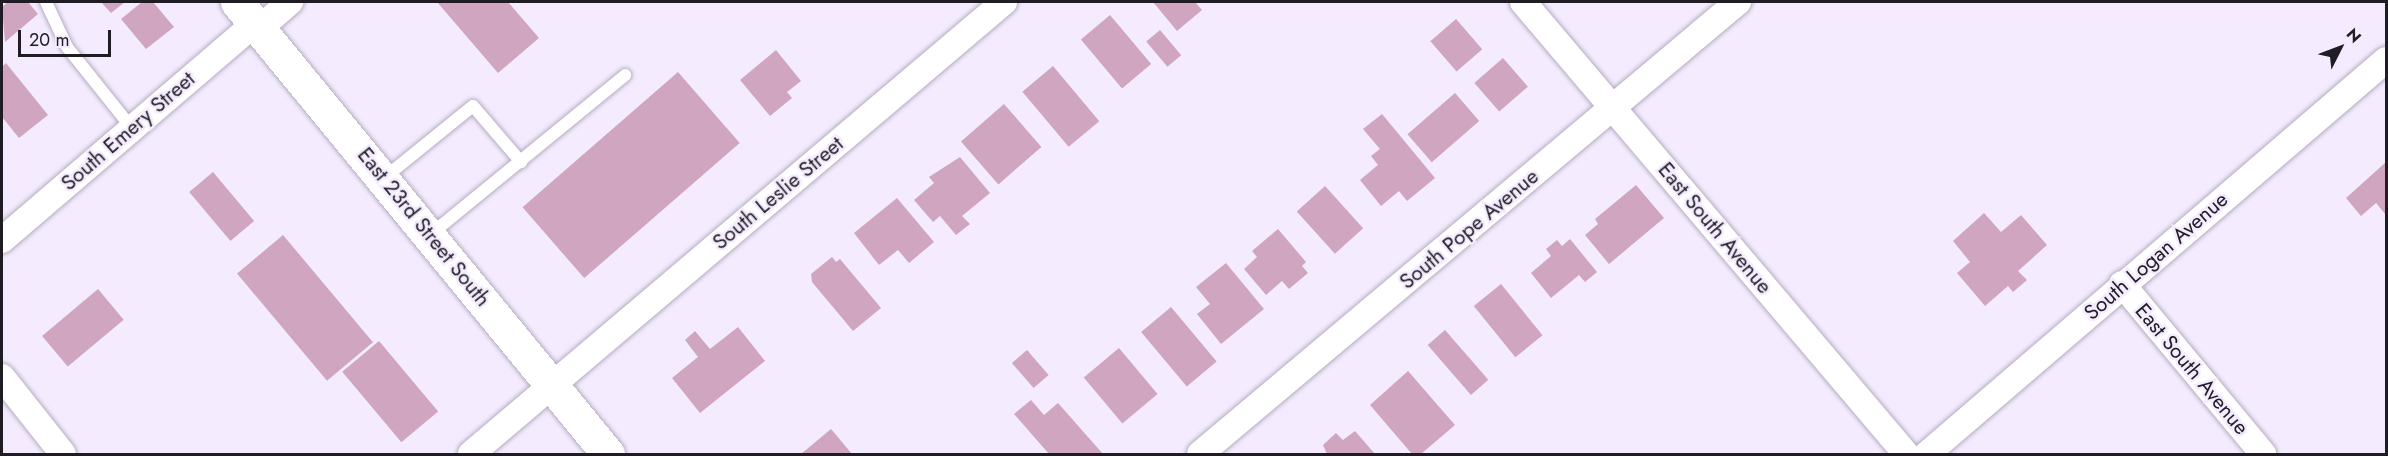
<!DOCTYPE html>
<style>
body{margin:0}
#map{position:relative;width:2388px;height:456px;overflow:hidden;background:#f4ecfe;font-family:Jost,sans-serif}
div>[style]{position:absolute}
.building>*{inset:0;background:#cfa5bf;transform-origin:0 0}
.roads{filter:drop-shadow(0 0 2px #b6acc1) drop-shadow(0 0 2px #b6acc1)}
.service>*{height:12px;margin:-6px;padding:0 6px;transform-origin:6px;border-radius:6px;background:#fff}
.minor>*{height:26px;margin:-13px;padding:0 13px;transform-origin:13px;border-radius:13px;background:#fff}
.primary>*{height:33px;margin:-16.5px;padding:0 16.5px;transform-origin:16.5px;border-radius:16.5px;background:#fff}
span{translate:-50% -50%;white-space:nowrap;text-align:center;line-height:1.15;-webkit-text-stroke:5px #f4ecfe;paint-order:stroke}
.street-label{font-size:21px;color:#1f1c23}
.frame{position:absolute;inset:0;border:3px solid #1f1c23;pointer-events:none}
.north{position:absolute;left:2310px;top:18px;width:60px;height:60px;-webkit-text-stroke:4px #f4ecfe;paint-order:stroke;rotate:48deg;font-size:16px;font-weight:700;line-height:24px;text-align:center;color:#1f1c23}
.north::after{content:'';display:block;margin:auto;width:21px;height:27px;background:#1f1c23;clip-path:polygon(50% 0,100% 100%,50% 72%,0 100%)}
.scale{position:absolute;left:18px;top:30px;width:93px;height:27px;box-sizing:border-box;border:3px solid #1f1c23;border-top:0;padding-left:8px;font-size:18px;line-height:21px;white-space:nowrap;color:#1f1c23;-webkit-text-stroke:4px #f4ecfe;paint-order:stroke}
</style>
<div id="map">
<div class="building">
<div style="clip-path:polygon(8px 2px,28px 2px,38px 14px,5px 42px,2px 7px)"></div>
<div style="clip-path:polygon(101px 2px,125px 2px,111px 13px)"></div>
<div style="clip-path:polygon(142px 2px,153px 2px,174px 27px,146px 49px,121px 19px)"></div>
<div style="clip-path:polygon(437px 2px,508px 2px,539px 38px,498px 73px)"></div>
<div style="clip-path:polygon(1153px 2px,1195px 2px,1202px 10px,1177px 31px)"></div>
<div style="left:1110px;top:15px;width:64px;height:38px;rotate:50deg"></div>
<div style="left:1456px;top:19px;width:40px;height:34px;rotate:49deg"></div>
<div style="left:1160px;top:30px;width:33px;height:18px;rotate:50deg"></div>
<div style="clip-path:polygon(776px 50px,801px 81px,787px 92px,792px 98px,770px 116px,740px 80px)"></div>
<div style="left:1503px;top:58px;width:38px;height:38px;rotate:49deg"></div>
<div style="clip-path:polygon(6px 63px,48px 115px,19px 138px,2px 117px,2px 67px)"></div>
<div style="left:1053px;top:66px;width:72px;height:40px;rotate:50deg"></div>
<div style="left:678px;top:72px;width:94px;height:206px;rotate:49deg"></div>
<div style="left:1455px;top:93px;width:37px;height:63px;rotate:49deg"></div>
<div style="left:1004px;top:104px;width:57px;height:57px;rotate:49deg"></div>
<div style="clip-path:polygon(1382px 114px,1435px 178px,1407px 201px,1399px 191px,1381px 206px,1360px 180px,1378px 165px,1371px 156px,1380px 149px,1363px 129px)"></div>
<div style="clip-path:polygon(960px 157px,990px 193px,962px 216px,970px 224px,956px 235px,940px 216px,933px 222px,914px 200px,934px 183px,929px 177px)"></div>
<div style="clip-path:polygon(2386px 162px,2386px 215px,2376px 203px,2361px 216px,2346px 198px)"></div>
<div style="left:213px;top:172px;width:64px;height:31px;rotate:50deg"></div>
<div style="clip-path:polygon(1636px 185px,1664px 218px,1609px 264px,1585px 235px,1598px 224px,1595px 219px)"></div>
<div style="left:1325px;top:186px;width:57px;height:38px;rotate:48deg"></div>
<div style="clip-path:polygon(897px 198px,934px 242px,909px 263px,898px 250px,879px 265px,854px 233px)"></div>
<div style="clip-path:polygon(1984px 213px,2001px 232px,2021px 215px,2047px 245px,2018px 271px,2027px 280px,2013px 292px,2008px 286px,1985px 306px,1957px 273px,1970px 262px,1953px 241px)"></div>
<div style="clip-path:polygon(1278px 229px,1306px 262px,1302px 266px,1308px 273px,1289px 289px,1282px 281px,1266px 295px,1244px 269px,1257px 257px,1252px 251px)"></div>
<div style="left:283px;top:235px;width:140px;height:60px;rotate:50deg"></div>
<div style="clip-path:polygon(1570px 239px,1597px 272px,1585px 282px,1579px 275px,1551px 298px,1531px 273px,1551px 256px,1546px 249px,1557px 240px,1562px 246px)"></div>
<div style="clip-path:polygon(832px 257px,836px 262px,840px 259px,881px 308px,853px 331px,812px 282px,811px 274px)"></div>
<div style="clip-path:polygon(1226px 263px,1264px 309px,1221px 344px,1197px 314px,1210px 304px,1196px 287px)"></div>
<div style="left:1501px;top:284px;width:66px;height:35px;rotate:51deg"></div>
<div style="left:98px;top:289px;width:40px;height:73px;rotate:50deg"></div>
<div style="left:1171px;top:307px;width:71px;height:39px;rotate:50deg"></div>
<div style="clip-path:polygon(738px 327px,765px 361px,700px 413px,672px 378px,698px 357px,685px 340px,695px 331px,710px 349px)"></div>
<div style="left:1445px;top:330px;width:66px;height:23px;rotate:49deg"></div>
<div style="left:379px;top:341px;width:92px;height:48px;rotate:50deg"></div>
<div style="left:1119px;top:348px;width:60px;height:46px;rotate:50deg"></div>
<div style="left:1027px;top:350px;width:33px;height:20px;rotate:49deg"></div>
<div style="clip-path:polygon(1408px 371px,1455px 425px,1421px 454px,1412px 454px,1370px 405px)"></div>
<div style="clip-path:polygon(1031px 400px,1044px 415px,1058px 403px,1103px 454px,1049px 454px,1014px 414px)"></div>
<div style="clip-path:polygon(831px 429px,852px 454px,801px 454px)"></div>
<div style="clip-path:polygon(1355px 431px,1375px 454px,1327px 454px,1323px 445px,1336px 433px,1343px 440px)"></div>
</div>
<div class="roads">
<div class="service">
<div style="left:46px;top:2px;width:50px;rotate:65deg"></div>
<div style="left:67px;top:47px;width:104px;rotate:51.3deg"></div>
<div style="left:384px;top:178px;width:114px;rotate:-39deg"></div>
<div style="left:473px;top:106px;width:74px;rotate:49.4deg"></div>
<div style="left:431px;top:234px;width:251px;rotate:-39.3deg"></div>
</div>
<div class="minor">
<div style="left:1523px;top:2px;width:592px;rotate:49.72deg"></div>
<div style="left:260px;top:28px;width:40px;rotate:-41deg"></div>
<div style="left:2px;top:240px;width:333px;rotate:-40.6deg"></div>
<div style="left:2122px;top:284px;width:221px;rotate:50.3deg"></div>
<div style="left:2px;top:377px;width:98px;rotate:51.6deg"></div>
<div style="left:471px;top:454px;width:699px;rotate:-40.3deg"></div>
<div style="left:1200px;top:454px;width:703px;rotate:-40.04deg"></div>
<div style="left:1927px;top:454px;width:605px;rotate:-40.64deg"></div>
</div>
<div class="primary">
<div style="left:237px;top:2px;width:585px;rotate:50.62deg"></div>
</div>
</div>
<div class="street-label">
<span style="left:128px;top:131px;rotate:-41deg">South Emery Street</span>
<span style="left:778px;top:193px;rotate:-40deg">South Leslie Street</span>
<span style="left:424px;top:227px;rotate:51deg">East 23rd Street South</span>
<span style="left:1715px;top:228px;rotate:50deg">East South Avenue</span>
<span style="left:1469px;top:229px;rotate:-40deg">South Pope Avenue</span>
<span style="left:2156px;top:256px;rotate:-41deg">South Logan Avenue</span>
<span style="left:2192px;top:369px;rotate:50deg">East South Avenue</span>
</div>
<div class="frame"></div>
<div class="north">N</div>
<div class="scale">20 m</div>
</div>
